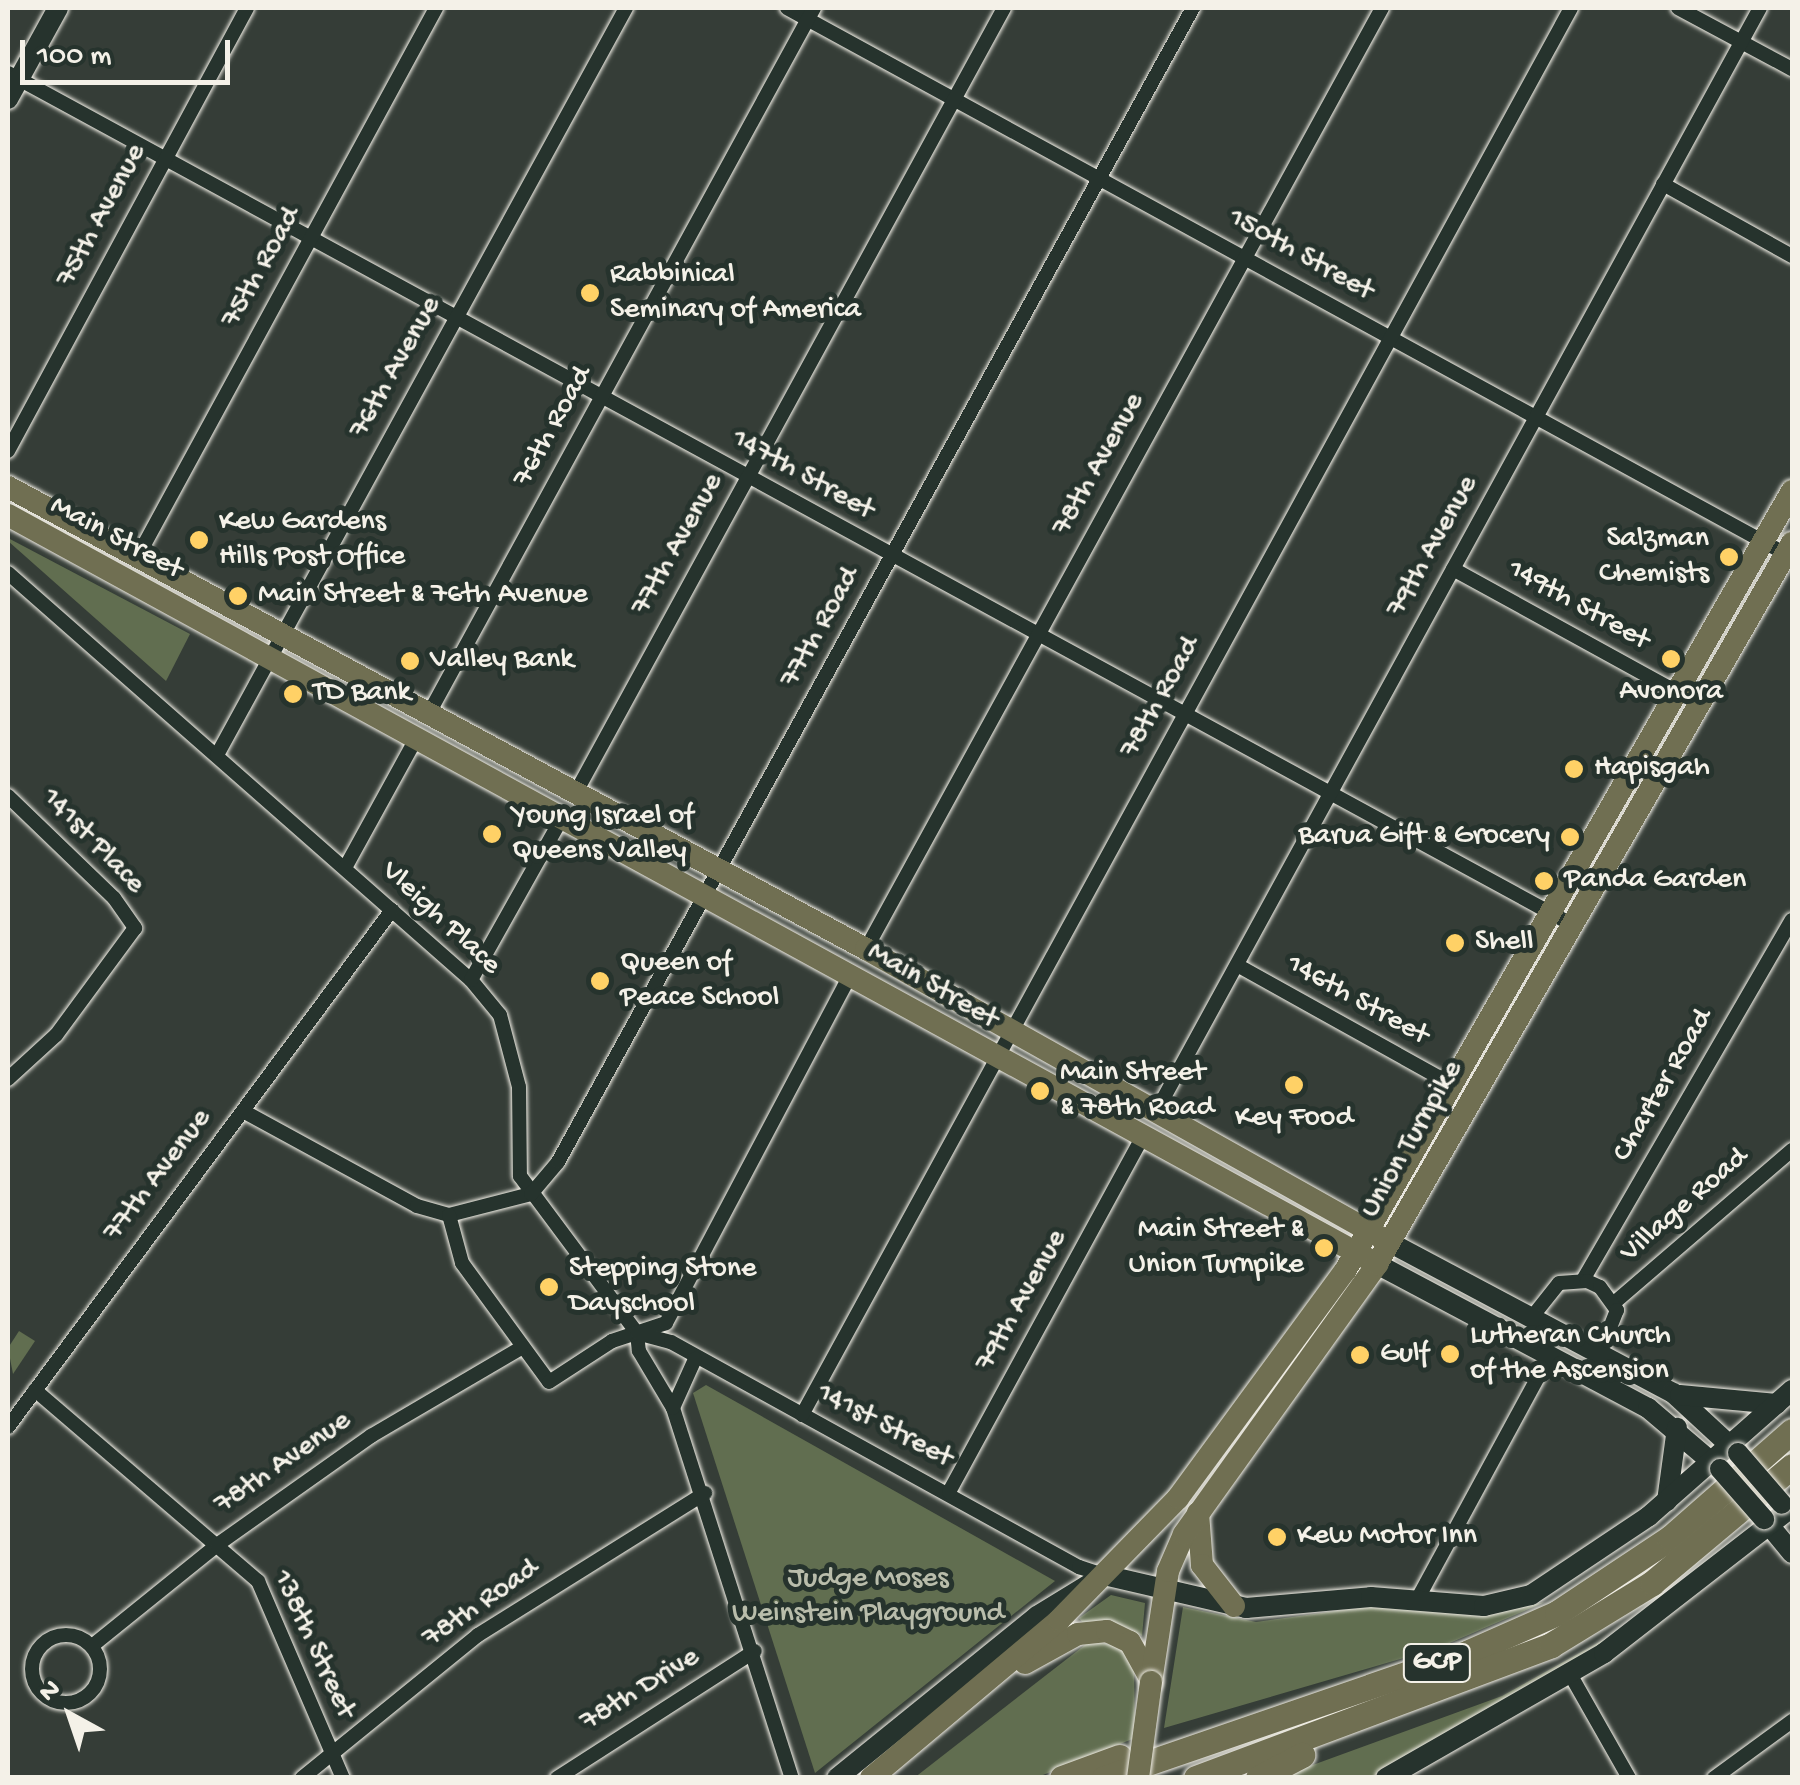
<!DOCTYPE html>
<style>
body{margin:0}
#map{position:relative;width:1800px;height:1785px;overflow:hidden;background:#353d37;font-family:"Gochi Hand",sans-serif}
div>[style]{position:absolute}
.green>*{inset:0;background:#616e50}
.roads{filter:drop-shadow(0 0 2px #f4f1e8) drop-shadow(0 0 2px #f4f1e8)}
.street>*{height:14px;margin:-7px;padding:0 7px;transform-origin:7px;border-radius:7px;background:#26332d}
.street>.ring{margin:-7px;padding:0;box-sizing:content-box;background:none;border:14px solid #26332d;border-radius:50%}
.secondary>*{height:20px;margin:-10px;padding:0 10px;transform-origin:10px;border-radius:10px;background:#26332d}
.primary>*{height:22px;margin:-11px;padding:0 11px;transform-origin:11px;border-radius:11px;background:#706f52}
.highway>*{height:25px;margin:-12.5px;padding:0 12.5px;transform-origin:12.5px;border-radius:12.5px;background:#706f52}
.bridges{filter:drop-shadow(0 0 2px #f4f1e8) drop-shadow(0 0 2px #f4f1e8)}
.secondary-bridge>*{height:20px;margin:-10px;padding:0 10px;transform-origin:10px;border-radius:10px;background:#26332d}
.primary-bridge>*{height:22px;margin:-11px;padding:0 11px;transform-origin:11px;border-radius:11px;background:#706f52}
.dots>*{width:28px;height:28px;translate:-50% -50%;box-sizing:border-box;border:5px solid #26332d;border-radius:50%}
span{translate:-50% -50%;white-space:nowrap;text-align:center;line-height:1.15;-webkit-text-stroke:10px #26332d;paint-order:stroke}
.shield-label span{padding:2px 8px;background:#26332d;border:2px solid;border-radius:8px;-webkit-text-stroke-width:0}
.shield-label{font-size:28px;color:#f4f1e8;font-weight:700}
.street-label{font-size:30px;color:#f4f1e8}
.poi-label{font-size:30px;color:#f4f1e8}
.left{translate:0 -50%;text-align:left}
.right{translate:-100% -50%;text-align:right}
.park-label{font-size:30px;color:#b9bdab}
.frame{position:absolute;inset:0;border:10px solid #f4f1e8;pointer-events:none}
.north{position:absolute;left:20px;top:1665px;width:100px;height:100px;-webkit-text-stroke:8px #26332d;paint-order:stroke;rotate:320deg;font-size:28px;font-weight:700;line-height:40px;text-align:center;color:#f4f1e8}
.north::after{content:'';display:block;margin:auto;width:35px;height:45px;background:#f4f1e8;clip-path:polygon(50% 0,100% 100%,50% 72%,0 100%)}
.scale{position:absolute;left:20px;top:40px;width:210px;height:45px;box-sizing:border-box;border:5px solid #f4f1e8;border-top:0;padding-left:12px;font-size:30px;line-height:35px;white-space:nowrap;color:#f4f1e8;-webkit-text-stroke:8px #26332d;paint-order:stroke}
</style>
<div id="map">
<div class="green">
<div style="clip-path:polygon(8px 538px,190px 634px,166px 681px,8px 541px)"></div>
<div style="clip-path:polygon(19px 1331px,35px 1341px,13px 1374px,8px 1348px)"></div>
<div style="clip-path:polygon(706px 1385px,1055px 1581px,815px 1773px,693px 1393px)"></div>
<div style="clip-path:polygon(1111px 1595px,1145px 1603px,1142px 1636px,1113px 1622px,1082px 1622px,1079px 1618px)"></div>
<div style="clip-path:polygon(1545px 1602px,1438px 1648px,1164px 1728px,1183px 1607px,1256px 1622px,1372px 1606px,1487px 1615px)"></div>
<div style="clip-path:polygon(1612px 1635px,1564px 1669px,1373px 1777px,1277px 1778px,1502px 1696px)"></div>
<div style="clip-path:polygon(1090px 1641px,1117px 1646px,1134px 1662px,1135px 1738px,1038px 1777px,914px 1778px)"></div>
</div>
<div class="roads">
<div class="street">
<div style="left:787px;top:8px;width:1138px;rotate:28.66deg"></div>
<div style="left:1678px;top:8px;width:129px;rotate:28.2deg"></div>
<div style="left:8px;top:73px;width:1780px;rotate:28.57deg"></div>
<div style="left:1663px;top:184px;width:148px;rotate:29.2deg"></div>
<div style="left:8px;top:451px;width:503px;rotate:-61.65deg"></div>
<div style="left:138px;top:556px;width:624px;rotate:-61.46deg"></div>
<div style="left:1453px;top:569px;width:256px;rotate:28.8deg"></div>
<div style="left:8px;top:573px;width:616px;rotate:41.32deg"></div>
<div style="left:471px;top:980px;width:45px;rotate:50.4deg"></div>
<div style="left:500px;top:1015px;width:74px;rotate:75.2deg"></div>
<div style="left:519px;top:1087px;width:89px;rotate:89.4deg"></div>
<div style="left:520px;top:1176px;width:196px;rotate:53.3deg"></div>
<div style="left:637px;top:1333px;width:18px;rotate:84deg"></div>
<div style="left:639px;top:1351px;width:66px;rotate:59.2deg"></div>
<div style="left:673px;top:1408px;width:389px;rotate:72.2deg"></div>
<div style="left:428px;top:715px;width:806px;rotate:-61.37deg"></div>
<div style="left:217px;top:755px;width:852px;rotate:-61.3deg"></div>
<div style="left:575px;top:794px;width:895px;rotate:-61.37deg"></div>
<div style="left:8px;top:796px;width:147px;rotate:43.9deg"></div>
<div style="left:114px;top:898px;width:37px;rotate:55deg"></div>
<div style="left:135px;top:928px;width:133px;rotate:126.4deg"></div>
<div style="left:56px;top:1035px;width:65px;rotate:137.5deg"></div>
<div style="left:345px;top:868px;width:149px;rotate:-61.2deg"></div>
<div style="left:866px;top:949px;width:1073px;rotate:-61.26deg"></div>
<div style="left:1237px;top:965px;width:245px;rotate:29.1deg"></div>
<div style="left:471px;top:980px;width:188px;rotate:-60.7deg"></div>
<div style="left:243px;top:1111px;width:198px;rotate:28.6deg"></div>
<div style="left:417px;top:1206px;width:33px;rotate:16deg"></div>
<div style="left:1156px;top:1112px;width:1258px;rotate:-61.32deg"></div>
<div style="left:449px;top:1215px;width:85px;rotate:-14.4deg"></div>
<div style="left:531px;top:1194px;width:42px;rotate:-49.8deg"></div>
<div style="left:558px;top:1162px;width:1317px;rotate:-61.18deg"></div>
<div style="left:449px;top:1215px;width:50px;rotate:74.8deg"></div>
<div style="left:462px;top:1263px;width:147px;rotate:53.8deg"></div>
<div style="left:549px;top:1382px;width:75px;rotate:-33.1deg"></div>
<div style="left:612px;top:1341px;width:57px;rotate:-18.4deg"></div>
<div style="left:666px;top:1323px;width:394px;rotate:-62.1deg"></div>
<div style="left:1583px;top:1280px;width:416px;rotate:-59.9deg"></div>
<div style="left:1614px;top:1303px;width:235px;rotate:-40.7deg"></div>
<div style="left:1532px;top:1317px;width:43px;rotate:-51.5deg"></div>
<div style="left:1559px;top:1283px;width:28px;rotate:-4deg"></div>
<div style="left:1587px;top:1281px;width:14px;rotate:25deg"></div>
<div style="left:1600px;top:1287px;width:29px;rotate:54deg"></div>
<div style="left:1617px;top:1310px;width:46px;rotate:111.6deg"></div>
<div style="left:637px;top:1333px;width:35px;rotate:15deg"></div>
<div style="left:671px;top:1342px;width:466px;rotate:28.9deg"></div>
<div style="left:1079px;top:1567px;width:26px;rotate:18deg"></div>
<div style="left:35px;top:1390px;width:294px;rotate:40.6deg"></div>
<div style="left:258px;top:1581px;width:215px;rotate:66.7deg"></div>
<div style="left:673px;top:1408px;width:54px;rotate:-65.8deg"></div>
<div style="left:802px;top:1415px;width:1603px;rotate:-61.34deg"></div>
<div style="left:8px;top:1427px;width:644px;rotate:-53.4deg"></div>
<div style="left:949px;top:1492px;width:407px;rotate:-61.4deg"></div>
<div style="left:1417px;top:1600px;width:279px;rotate:-61.5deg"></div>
<div class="ring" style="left:32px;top:1635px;width:54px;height:54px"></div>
<div style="left:92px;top:1646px;width:161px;rotate:-38.9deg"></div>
<div style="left:217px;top:1545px;width:189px;rotate:-35.3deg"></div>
<div style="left:371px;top:1436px;width:174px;rotate:-30.4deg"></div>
<div style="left:1570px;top:1674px;width:120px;rotate:60.4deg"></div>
<div style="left:302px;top:1778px;width:227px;rotate:-39.1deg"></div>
<div style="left:478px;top:1635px;width:268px;rotate:-32deg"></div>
<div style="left:557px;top:1778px;width:235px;rotate:-32.7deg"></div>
<div style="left:1714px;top:1778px;width:97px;rotate:-36.2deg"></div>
</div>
<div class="secondary">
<div style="left:8px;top:99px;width:104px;rotate:-61.2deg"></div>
<div style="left:1389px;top:1242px;width:322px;rotate:28deg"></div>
<div style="left:1673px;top:1393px;width:88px;rotate:42.7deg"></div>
<div style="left:1377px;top:1264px;width:307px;rotate:28deg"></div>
<div style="left:1648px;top:1408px;width:94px;rotate:40.3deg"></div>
<div style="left:1680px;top:1395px;width:97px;rotate:5.3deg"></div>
<div style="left:1667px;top:1501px;width:74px;rotate:-82.2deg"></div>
<div style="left:1764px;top:1519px;width:44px;rotate:50.5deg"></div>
<div style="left:837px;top:1778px;width:257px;rotate:-39deg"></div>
<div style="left:1037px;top:1616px;width:79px;rotate:-31.5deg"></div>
<div style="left:1104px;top:1575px;width:146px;rotate:13.1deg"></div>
<div style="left:1246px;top:1608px;width:125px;rotate:-5deg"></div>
<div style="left:1371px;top:1597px;width:113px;rotate:4.6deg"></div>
<div style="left:1484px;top:1606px;width:48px;rotate:-13.2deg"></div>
<div style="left:1531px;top:1595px;width:142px;rotate:-33.8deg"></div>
<div style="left:1649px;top:1516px;width:191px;rotate:-41.4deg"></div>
<div style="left:1386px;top:1778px;width:251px;rotate:-29.8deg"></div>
<div style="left:1604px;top:1653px;width:238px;rotate:-37.8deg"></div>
</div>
<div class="primary">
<div style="left:8px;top:487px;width:974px;rotate:28.3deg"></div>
<div style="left:866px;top:949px;width:599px;rotate:29.26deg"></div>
<div style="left:8px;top:515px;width:1561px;rotate:28.68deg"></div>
<div style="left:1198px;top:1513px;width:52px;rotate:85.6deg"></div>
<div style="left:1202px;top:1565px;width:52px;rotate:52deg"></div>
<div style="left:1025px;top:1663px;width:60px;rotate:-28.7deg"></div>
<div style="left:1078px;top:1634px;width:29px;rotate:-6deg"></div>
<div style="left:1107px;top:1631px;width:25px;rotate:26deg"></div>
<div style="left:1130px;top:1642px;width:41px;rotate:60.9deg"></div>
<div style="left:1151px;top:1682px;width:112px;rotate:-81.3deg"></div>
<div style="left:1168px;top:1571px;width:40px;rotate:-66.6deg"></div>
<div style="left:1184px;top:1534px;width:332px;rotate:-54.4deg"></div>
<div style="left:1377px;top:1264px;width:832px;rotate:-60.08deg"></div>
<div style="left:871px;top:1778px;width:246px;rotate:-40deg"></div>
<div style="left:1059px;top:1620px;width:170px;rotate:-45.7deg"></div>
<div style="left:1178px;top:1498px;width:282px;rotate:-53.7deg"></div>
<div style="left:1345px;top:1271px;width:899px;rotate:-60.18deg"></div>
</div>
<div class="highway">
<div style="left:1062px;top:1778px;width:61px;rotate:-20.2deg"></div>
<div style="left:1104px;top:1778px;width:386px;rotate:-19deg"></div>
<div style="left:1469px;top:1652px;width:96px;rotate:-23.9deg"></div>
<div style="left:1557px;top:1613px;width:136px;rotate:-33.6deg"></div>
<div style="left:1670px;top:1538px;width:162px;rotate:-41.3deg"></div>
<div style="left:1196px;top:1778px;width:379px;rotate:-20.5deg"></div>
<div style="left:1551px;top:1645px;width:119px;rotate:-31.5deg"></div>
<div style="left:1652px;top:1583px;width:182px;rotate:-39.9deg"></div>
<div style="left:1258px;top:1778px;width:50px;rotate:-27.6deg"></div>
</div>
</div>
<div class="bridges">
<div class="secondary-bridge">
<div style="left:1738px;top:1453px;width:67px;rotate:49.2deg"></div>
<div style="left:1720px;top:1469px;width:67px;rotate:48.7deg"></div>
</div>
<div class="primary-bridge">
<div style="left:1138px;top:1778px;width:97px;rotate:-82.3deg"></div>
</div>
</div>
<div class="dots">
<div style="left:590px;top:293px;background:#ffd166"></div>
<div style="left:199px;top:540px;background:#ffd166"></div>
<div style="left:1729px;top:557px;background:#ffd166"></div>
<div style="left:238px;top:596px;background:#ffd166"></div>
<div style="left:1671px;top:659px;background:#ffd166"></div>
<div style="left:410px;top:661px;background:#ffd166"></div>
<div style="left:293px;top:694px;background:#ffd166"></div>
<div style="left:1574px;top:769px;background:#ffd166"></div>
<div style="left:492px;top:834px;background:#ffd166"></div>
<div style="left:1570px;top:837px;background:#ffd166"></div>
<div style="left:1544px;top:881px;background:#ffd166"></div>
<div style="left:1455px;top:943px;background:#ffd166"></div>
<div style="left:600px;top:981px;background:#ffd166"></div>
<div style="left:1294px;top:1085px;background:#ffd166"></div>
<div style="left:1040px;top:1091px;background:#ffd166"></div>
<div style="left:1324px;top:1248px;background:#ffd166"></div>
<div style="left:549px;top:1287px;background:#ffd166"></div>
<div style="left:1450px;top:1354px;background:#ffd166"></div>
<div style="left:1360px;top:1355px;background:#ffd166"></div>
<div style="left:1277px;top:1537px;background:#ffd166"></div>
</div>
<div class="shield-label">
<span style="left:1437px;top:1663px">GCP</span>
</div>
<div class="street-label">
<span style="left:103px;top:216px;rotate:-62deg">75th Avenue</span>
<span style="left:1300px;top:256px;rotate:29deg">150th Street</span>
<span style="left:263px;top:268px;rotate:-61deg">75th Road</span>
<span style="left:397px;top:368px;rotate:-61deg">76th Avenue</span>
<span style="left:554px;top:427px;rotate:-61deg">76th Road</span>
<span style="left:1100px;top:465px;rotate:-61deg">78th Avenue</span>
<span style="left:802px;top:476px;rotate:29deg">147th Street</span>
<span style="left:116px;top:539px;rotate:28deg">Main Street</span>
<span style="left:679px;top:545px;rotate:-61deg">77th Avenue</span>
<span style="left:1434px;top:547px;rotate:-61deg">79th Avenue</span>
<span style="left:1578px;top:606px;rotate:29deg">149th Street</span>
<span style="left:822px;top:628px;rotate:-61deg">77th Road</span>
<span style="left:1162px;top:698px;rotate:-61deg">78th Road</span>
<span style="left:92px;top:842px;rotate:46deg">141st Place</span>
<span style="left:440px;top:919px;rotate:43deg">Vleigh Place</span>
<span style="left:932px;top:987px;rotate:30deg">Main Street</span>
<span style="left:1357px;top:1001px;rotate:29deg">146th Street</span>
<span style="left:1664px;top:1086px;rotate:-60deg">Charter Road</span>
<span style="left:1413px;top:1140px;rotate:-60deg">Union Turnpike</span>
<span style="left:159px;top:1176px;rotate:-53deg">77th Avenue</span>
<span style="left:1685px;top:1206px;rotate:-41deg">Village Road</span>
<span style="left:1023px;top:1301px;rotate:-61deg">79th Avenue</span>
<span style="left:884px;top:1427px;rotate:28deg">141st Street</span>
<span style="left:284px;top:1464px;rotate:-35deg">78th Avenue</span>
<span style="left:482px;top:1605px;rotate:-35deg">78th Road</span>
<span style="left:312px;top:1645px;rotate:65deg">138th Street</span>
<span style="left:641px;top:1691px;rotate:-32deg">78th Drive</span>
</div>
<div class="poi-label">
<span class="left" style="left:610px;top:293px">Rabbinical<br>Seminary of America</span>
<span class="left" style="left:219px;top:540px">Kew Gardens<br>Hills Post Office</span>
<span class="right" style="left:1709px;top:557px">Salzman<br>Chemists</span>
<span class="left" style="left:258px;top:596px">Main Street &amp; 76th Avenue</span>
<span class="left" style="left:430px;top:661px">Valley Bank</span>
<span style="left:1671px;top:693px">Avonora</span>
<span class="left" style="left:313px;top:694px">TD Bank</span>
<span class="left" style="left:1594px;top:769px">Hapisgah</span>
<span class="left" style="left:512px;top:834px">Young Israel of<br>Queens Valley</span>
<span class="right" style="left:1550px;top:837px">Barua Gift &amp; Grocery</span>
<span class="left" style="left:1564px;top:881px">Panda Garden</span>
<span class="left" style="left:1475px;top:943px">Shell</span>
<span class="left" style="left:620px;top:981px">Queen of<br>Peace School</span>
<span class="left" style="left:1060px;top:1091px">Main Street<br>&amp; 78th Road</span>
<span style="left:1294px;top:1119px">Key Food</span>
<span class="right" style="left:1304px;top:1248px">Main Street &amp;<br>Union Turnpike</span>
<span class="left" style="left:569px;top:1287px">Stepping Stone<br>Dayschool</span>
<span class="left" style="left:1470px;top:1354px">Lutheran Church<br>of the Ascension</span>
<span class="left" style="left:1380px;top:1355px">Gulf</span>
<span class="left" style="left:1297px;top:1537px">Kew Motor Inn</span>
</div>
<div class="park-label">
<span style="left:868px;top:1597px">Judge Moses<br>Weinstein Playground</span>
</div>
<div class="frame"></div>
<div class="north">N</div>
<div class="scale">100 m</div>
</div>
